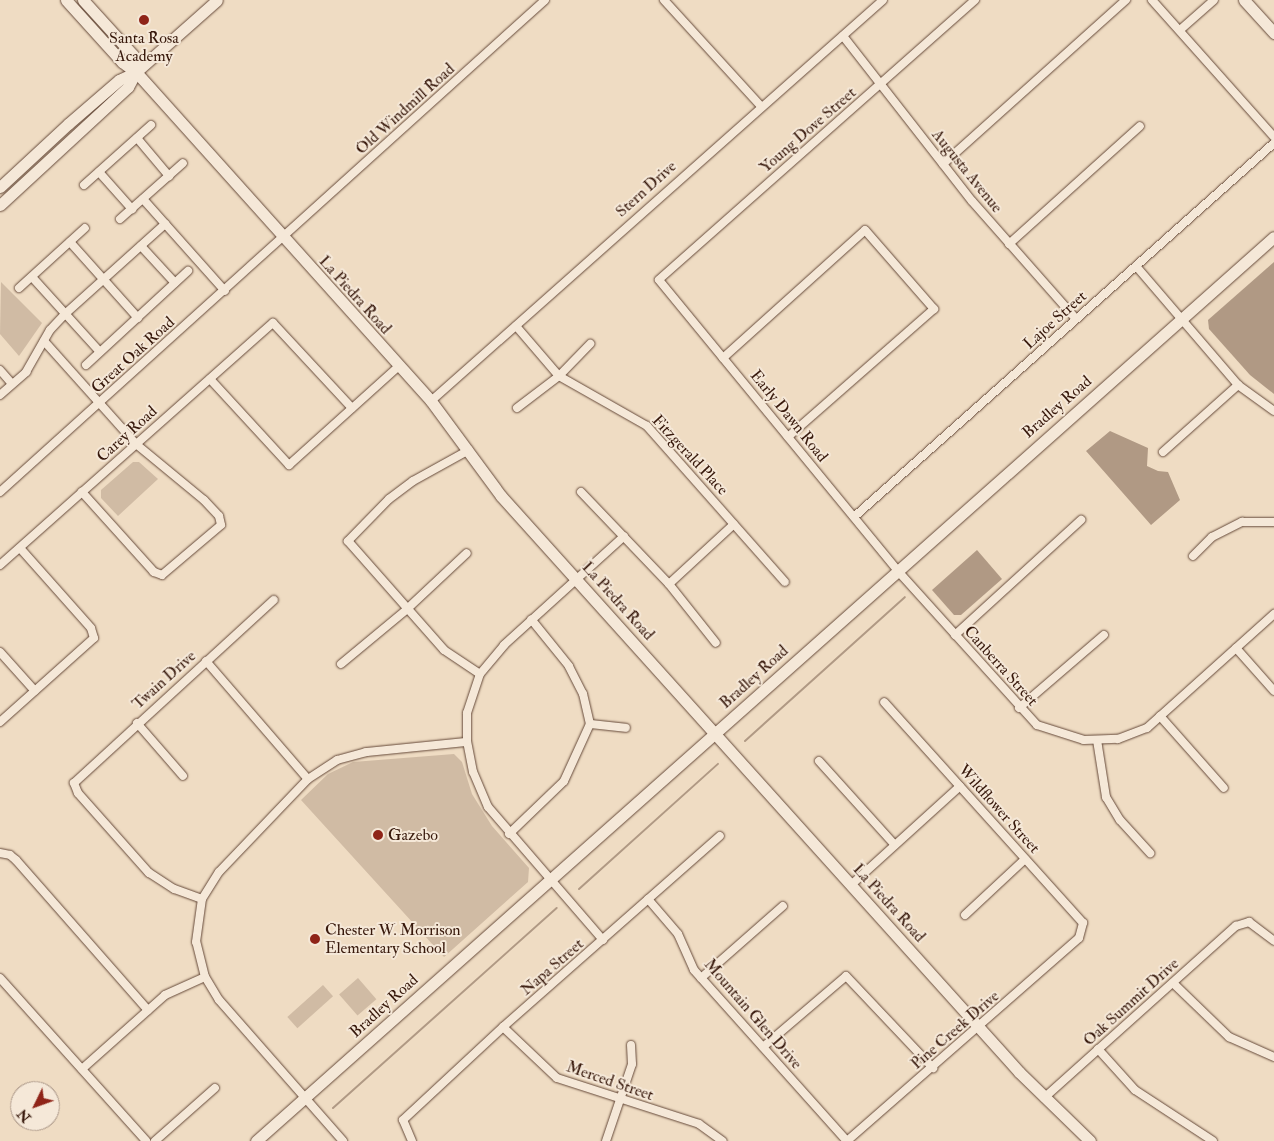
<!DOCTYPE html>
<style>
body{margin:0}
#map{position:relative;width:1274px;height:1141px;overflow:hidden;background:#efdcc3;font-family:"IM FELL Double Pica",serif}
div>[style]{position:absolute}
.green>*{inset:0;background:#d0bba4;transform-origin:0 0}
.water>*{inset:0;background:#b09984}
.stream>*{height:2px;margin:-1px;padding:0 1px;transform-origin:1px;border-radius:1px;background:#b09984}
.roads{filter:drop-shadow(0 0 1px #654939) drop-shadow(0 0 1px #654939)}
.street>*{height:8px;margin:-4px;padding:0 4px;transform-origin:4px;border-radius:4px;background:#f5e8d8}
.secondary>*{height:11px;margin:-5.5px;padding:0 5.5px;transform-origin:5.5px;border-radius:5.5px;background:#f5e8d8}
.dots>*{width:14px;height:14px;translate:-50% -50%;box-sizing:border-box;border:2px solid #f5e8d8;border-radius:50%}
span{translate:-50% -50%;white-space:nowrap;text-align:center;line-height:1.15;-webkit-text-stroke:4px #f5e8d8;paint-order:stroke}
.poi-label{font-size:16px;color:#37180b}
.left{translate:0 -50%;text-align:left}
.street-label{font-size:16px;color:#37180b}
.north{position:absolute;left:10px;top:1081px;width:50px;height:50px;box-sizing:border-box;background:#f5e8d8;border:1px solid #a99586;border-radius:50%;rotate:228deg;font-size:14px;font-weight:700;line-height:20px;text-align:center;color:#37180b}
.north::after{content:'';display:block;margin:auto;width:18px;height:22px;background:#8f2418;clip-path:polygon(50% 0,100% 100%,50% 72%,0 100%)}
</style>
<div id="map">
<div class="green">
<div style="clip-path:polygon(1px 282px,42px 323px,19px 356px,0 334px)"></div>
<div style="clip-path:polygon(133px 462px,139px 462px,158px 479px,118px 516px,101px 498px,101px 490px)"></div>
<div style="clip-path:polygon(454px 754px,462px 762px,472px 794px,492px 826px,529px 868px,528px 882px,444px 957px,301px 800px,328px 774px,353px 762px)"></div>
<div style="left:358px;top:978px;width:28px;height:25px;rotate:49deg"></div>
<div style="left:323px;top:985px;width:15px;height:48px;rotate:48deg"></div>
</div>
<div class="water">
<div style="clip-path:polygon(1274px 262px,1274px 394px,1250px 375px,1209px 329px,1208px 320px)"></div>
<div style="clip-path:polygon(1110px 431px,1148px 448px,1147px 466px,1158px 471px,1168px 472px,1180px 500px,1151px 525px,1086px 451px)"></div>
<div style="clip-path:polygon(977px 550px,1002px 579px,961px 615px,954px 615px,932px 590px)"></div>
</div>
<div class="stream">
<div style="left:745px;top:741px;width:215px;rotate:-42deg"></div>
<div style="left:579px;top:889px;width:187px;rotate:-42deg"></div>
<div style="left:333px;top:1108px;width:300px;rotate:-41.8deg"></div>
</div>
<div class="roads">
<div class="street">
<div style="left:664px;top:0;width:142px;rotate:47.6deg"></div>
<div style="left:975px;top:0;width:422px;rotate:138.5deg"></div>
<div style="left:659px;top:280px;width:375px;rotate:50.6deg"></div>
<div style="left:897px;top:570px;width:209px;rotate:47.9deg"></div>
<div style="left:1037px;top:725px;width:49px;rotate:17.7deg"></div>
<div style="left:1084px;top:740px;width:34px;rotate:-2deg"></div>
<div style="left:1118px;top:739px;width:31px;rotate:-21deg"></div>
<div style="left:1147px;top:728px;width:171px;rotate:-41.9deg"></div>
<div style="left:1152px;top:0;width:183px;rotate:48.3deg"></div>
<div style="left:1180px;top:30px;width:45px;rotate:-41.4deg"></div>
<div style="left:843px;top:36px;width:209px;rotate:52deg"></div>
<div style="left:972px;top:201px;width:157px;rotate:48.6deg"></div>
<div style="left:137px;top:138px;width:50px;rotate:49.9deg"></div>
<div style="left:943px;top:164px;width:246px;rotate:-41.9deg"></div>
<div style="left:99px;top:172px;width:50px;rotate:48.3deg"></div>
<div style="left:84px;top:185px;width:90px;rotate:-41.8deg"></div>
<div style="left:143px;top:199px;width:123px;rotate:48.3deg"></div>
<div style="left:120px;top:219px;width:84px;rotate:-41.6deg"></div>
<div style="left:70px;top:242px;width:102px;rotate:48.2deg"></div>
<div style="left:1009px;top:244px;width:176px;rotate:-42deg"></div>
<div style="left:141px;top:246px;width:50px;rotate:47.4deg"></div>
<div style="left:1136px;top:266px;width:157px;rotate:49.4deg"></div>
<div style="left:1238px;top:385px;width:44px;rotate:35.8deg"></div>
<div style="left:32px;top:277px;width:101px;rotate:47.8deg"></div>
<div style="left:19px;top:288px;width:89px;rotate:-42.3deg"></div>
<div style="left:516px;top:326px;width:66px;rotate:49.3deg"></div>
<div style="left:559px;top:376px;width:101px;rotate:29.6deg"></div>
<div style="left:647px;top:426px;width:208px;rotate:48.5deg"></div>
<div style="left:44px;top:341px;width:138px;rotate:48.2deg"></div>
<div style="left:136px;top:444px;width:88px;rotate:39.5deg"></div>
<div style="left:204px;top:500px;width:22px;rotate:47deg"></div>
<div style="left:219px;top:516px;width:9px;rotate:77deg"></div>
<div style="left:221px;top:525px;width:77px;rotate:139.7deg"></div>
<div style="left:162px;top:575px;width:9px;rotate:-159deg"></div>
<div style="left:154px;top:572px;width:108px;rotate:-132deg"></div>
<div style="left:723px;top:358px;width:191px;rotate:-42deg"></div>
<div style="left:865px;top:230px;width:105px;rotate:48.9deg"></div>
<div style="left:934px;top:309px;width:194px;rotate:138.8deg"></div>
<div style="left:86px;top:365px;width:139px;rotate:-42.7deg"></div>
<div style="left:0;top:370px;width:18px;rotate:49deg"></div>
<div style="left:210px;top:379px;width:117px;rotate:47.4deg"></div>
<div style="left:289px;top:465px;width:147px;rotate:-42deg"></div>
<div style="left:0;top:395px;width:35px;rotate:-41deg"></div>
<div style="left:26px;top:372px;width:48px;rotate:-60.3deg"></div>
<div style="left:50px;top:330px;width:22px;rotate:-47deg"></div>
<div style="left:65px;top:314px;width:135px;rotate:-42deg"></div>
<div style="left:431px;top:401px;width:604px;rotate:-41.58deg"></div>
<div style="left:517px;top:408px;width:53px;rotate:-37.3deg"></div>
<div style="left:559px;top:376px;width:45px;rotate:-45.9deg"></div>
<div style="left:469px;top:450px;width:64px;rotate:151deg"></div>
<div style="left:413px;top:481px;width:30px;rotate:143deg"></div>
<div style="left:389px;top:499px;width:59px;rotate:134.3deg"></div>
<div style="left:348px;top:541px;width:145px;rotate:48.6deg"></div>
<div style="left:444px;top:650px;width:43px;rotate:33.7deg"></div>
<div style="left:1163px;top:452px;width:101px;rotate:-41.8deg"></div>
<div style="left:0;top:492px;width:734px;rotate:-42.07deg"></div>
<div style="left:581px;top:492px;width:127px;rotate:46.3deg"></div>
<div style="left:669px;top:584px;width:75px;rotate:51.5deg"></div>
<div style="left:854px;top:517px;width:562px;rotate:-41.68deg"></div>
<div style="left:1193px;top:556px;width:27px;rotate:-45deg"></div>
<div style="left:1212px;top:537px;width:34px;rotate:-27deg"></div>
<div style="left:1242px;top:522px;width:32px"></div>
<div style="left:0;top:565px;width:365px;rotate:-41.6deg"></div>
<div style="left:273px;top:323px;width:116px;rotate:47.1deg"></div>
<div style="left:669px;top:584px;width:88px;rotate:-42.7deg"></div>
<div style="left:955px;top:635px;width:171px;rotate:-42.4deg"></div>
<div style="left:1236px;top:648px;width:57px;rotate:48.5deg"></div>
<div style="left:0;top:652px;width:52px;rotate:48.1deg"></div>
<div style="left:206px;top:661px;width:156px;rotate:49.2deg"></div>
<div style="left:341px;top:664px;width:85px;rotate:-39.7deg"></div>
<div style="left:406px;top:610px;width:83px;rotate:-43.1deg"></div>
<div style="left:1019px;top:708px;width:112px;rotate:-40.7deg"></div>
<div style="left:1160px;top:716px;width:96px;rotate:48.4deg"></div>
<div style="left:0;top:722px;width:126px;rotate:-41.8deg"></div>
<div style="left:94px;top:638px;width:10px;rotate:-107deg"></div>
<div style="left:91px;top:628px;width:107px;rotate:-131.6deg"></div>
<div style="left:137px;top:723px;width:70px;rotate:49deg"></div>
<div style="left:590px;top:724px;width:36px;rotate:6deg"></div>
<div style="left:1097px;top:740px;width:58px;rotate:81deg"></div>
<div style="left:1106px;top:797px;width:27px;rotate:59deg"></div>
<div style="left:1120px;top:820px;width:45px;rotate:47.7deg"></div>
<div style="left:819px;top:761px;width:113px;rotate:47.9deg"></div>
<div style="left:509px;top:834px;width:76px;rotate:-43.9deg"></div>
<div style="left:564px;top:781px;width:63px;rotate:-65.5deg"></div>
<div style="left:590px;top:724px;width:31px;rotate:-103deg"></div>
<div style="left:583px;top:694px;width:31px;rotate:-117deg"></div>
<div style="left:569px;top:666px;width:60px;rotate:-129deg"></div>
<div style="left:0;top:853px;width:10px;rotate:11deg"></div>
<div style="left:10px;top:855px;width:8px;rotate:40deg"></div>
<div style="left:16px;top:860px;width:200px;rotate:48.7deg"></div>
<div style="left:851px;top:885px;width:147px;rotate:-42.2deg"></div>
<div style="left:202px;top:899px;width:30px;rotate:-160deg"></div>
<div style="left:174px;top:889px;width:30px;rotate:-147deg"></div>
<div style="left:149px;top:873px;width:107px;rotate:-131.6deg"></div>
<div style="left:78px;top:793px;width:11px;rotate:-112deg"></div>
<div style="left:74px;top:783px;width:271px;rotate:-42.5deg"></div>
<div style="left:648px;top:899px;width:46px;rotate:49.4deg"></div>
<div style="left:678px;top:934px;width:39px;rotate:66deg"></div>
<div style="left:694px;top:970px;width:229px;rotate:48.2deg"></div>
<div style="left:847px;top:1141px;width:308px;rotate:-41.2deg"></div>
<div style="left:1079px;top:938px;width:16px;rotate:-75deg"></div>
<div style="left:1083px;top:923px;width:297px;rotate:-132deg"></div>
<div style="left:965px;top:915px;width:82px;rotate:-43deg"></div>
<div style="left:603px;top:940px;width:176px;rotate:-130.8deg"></div>
<div style="left:488px;top:807px;width:38px;rotate:-113deg"></div>
<div style="left:473px;top:772px;width:31px;rotate:-101deg"></div>
<div style="left:467px;top:742px;width:29px;rotate:-90deg"></div>
<div style="left:467px;top:713px;width:41px;rotate:-71.6deg"></div>
<div style="left:480px;top:674px;width:38px;rotate:-50deg"></div>
<div style="left:504px;top:645px;width:162px;rotate:-42.2deg"></div>
<div style="left:0;top:978px;width:219px;rotate:48.1deg"></div>
<div style="left:701px;top:978px;width:109px;rotate:-41.3deg"></div>
<div style="left:1173px;top:983px;width:78px;rotate:44deg"></div>
<div style="left:1229px;top:1037px;width:49px;rotate:24deg"></div>
<div style="left:503px;top:1027px;width:74px;rotate:43.4deg"></div>
<div style="left:557px;top:1078px;width:149px;rotate:17.9deg"></div>
<div style="left:699px;top:1124px;width:29px;rotate:36deg"></div>
<div style="left:763px;top:1047px;width:109px;rotate:-40.5deg"></div>
<div style="left:846px;top:976px;width:127px;rotate:46.6deg"></div>
<div style="left:1098px;top:1049px;width:55px;rotate:47.9deg"></div>
<div style="left:1135px;top:1090px;width:93px;rotate:33.2deg"></div>
<div style="left:82px;top:1069px;width:111px;rotate:-41.7deg"></div>
<div style="left:165px;top:995px;width:44px;rotate:-24.2deg"></div>
<div style="left:1044px;top:1098px;width:258px;rotate:-41.9deg"></div>
<div style="left:1236px;top:926px;width:14px;rotate:-17deg"></div>
<div style="left:1249px;top:922px;width:31px;rotate:37deg"></div>
<div style="left:155px;top:1141px;width:80px;rotate:-41.5deg"></div>
<div style="left:343px;top:1141px;width:188px;rotate:-131.3deg"></div>
<div style="left:219px;top:1000px;width:27px;rotate:-121deg"></div>
<div style="left:205px;top:977px;width:36px;rotate:-104deg"></div>
<div style="left:196px;top:942px;width:43px;rotate:-82.1deg"></div>
<div style="left:202px;top:899px;width:32px;rotate:-58deg"></div>
<div style="left:219px;top:872px;width:129px;rotate:-46.3deg"></div>
<div style="left:308px;top:779px;width:35px;rotate:-33deg"></div>
<div style="left:337px;top:760px;width:30px;rotate:-15deg"></div>
<div style="left:366px;top:752px;width:101px;rotate:-5.7deg"></div>
<div style="left:412px;top:1141px;width:23px;rotate:-113deg"></div>
<div style="left:403px;top:1120px;width:137px;rotate:-42.9deg"></div>
<div style="left:503px;top:1027px;width:289px;rotate:-41.4deg"></div>
<div style="left:606px;top:1141px;width:81px;rotate:-71.3deg"></div>
<div style="left:632px;top:1064px;width:19px;rotate:-93deg"></div>
</div>
<div class="secondary">
<div style="left:66px;top:0;width:84px;rotate:47.9deg"></div>
<div style="left:122px;top:62px;width:17px;rotate:36deg"></div>
<div style="left:136px;top:72px;width:442px;rotate:48.1deg"></div>
<div style="left:431px;top:401px;width:118px;rotate:53.6deg"></div>
<div style="left:501px;top:496px;width:775px;rotate:48.03deg"></div>
<div style="left:1019px;top:1072px;width:99px;rotate:44.2deg"></div>
<div style="left:83px;top:0;width:74px;rotate:47.7deg"></div>
<div style="left:133px;top:55px;width:17px;rotate:80deg"></div>
<div style="left:1244px;top:0;width:45px;rotate:47.7deg"></div>
<div style="left:0;top:187px;width:93px;rotate:-42.8deg"></div>
<div style="left:68px;top:124px;width:67px;rotate:-40.8deg"></div>
<div style="left:119px;top:80px;width:19px;rotate:-25deg"></div>
<div style="left:136px;top:72px;width:108px;rotate:-41.6deg"></div>
<div style="left:0;top:205px;width:174px;rotate:-42.7deg"></div>
<div style="left:128px;top:87px;width:17px;rotate:-62deg"></div>
<div style="left:256px;top:1141px;width:1361px;rotate:-41.61deg"></div>
</div>
</div>
<div class="dots">
<div style="left:144px;top:20px;background:#8f2418"></div>
<div style="left:378px;top:835px;background:#8f2418"></div>
<div style="left:315px;top:939px;background:#8f2418"></div>
</div>
<div class="poi-label">
<span style="left:144px;top:47px">Santa Rosa<br>Academy</span>
<span class="left" style="left:388px;top:835px">Gazebo</span>
<span class="left" style="left:325px;top:939px">Chester W. Morrison<br>Elementary School</span>
</div>
<div class="street-label">
<span style="left:405px;top:109px;rotate:-42deg">Old Windmill Road</span>
<span style="left:808px;top:130px;rotate:-41deg">Young Dove Street</span>
<span style="left:967px;top:171px;rotate:51deg">Augusta Avenue</span>
<span style="left:646px;top:189px;rotate:-42deg">Stern Drive</span>
<span style="left:355px;top:295px;rotate:48deg">La Piedra Road</span>
<span style="left:1055px;top:320px;rotate:-42deg">Lajoe Street</span>
<span style="left:133px;top:355px;rotate:-42deg">Great Oak Road</span>
<span style="left:1057px;top:407px;rotate:-41deg">Bradley Road</span>
<span style="left:789px;top:416px;rotate:51deg">Early Dawn Road</span>
<span style="left:127px;top:434px;rotate:-42deg">Carey Road</span>
<span style="left:690px;top:455px;rotate:47deg">Fitzgerald Place</span>
<span style="left:618px;top:601px;rotate:48deg">La Piedra Road</span>
<span style="left:1001px;top:666px;rotate:48deg">Canberra Street</span>
<span style="left:754px;top:677px;rotate:-42deg">Bradley Road</span>
<span style="left:164px;top:680px;rotate:-42deg">Twain Drive</span>
<span style="left:999px;top:809px;rotate:48deg">Wildflower Street</span>
<span style="left:889px;top:903px;rotate:48deg">La Piedra Road</span>
<span style="left:552px;top:967px;rotate:-41deg">Napa Street</span>
<span style="left:1131px;top:1002px;rotate:-42deg">Oak Summit Drive</span>
<span style="left:384px;top:1006px;rotate:-42deg">Bradley Road</span>
<span style="left:753px;top:1014px;rotate:49deg">Mountain Glen Drive</span>
<span style="left:955px;top:1030px;rotate:-41deg">Pine Creek Drive</span>
<span style="left:610px;top:1081px;rotate:19deg">Merced Street</span>
</div>
<div class="north">N</div>
</div>
